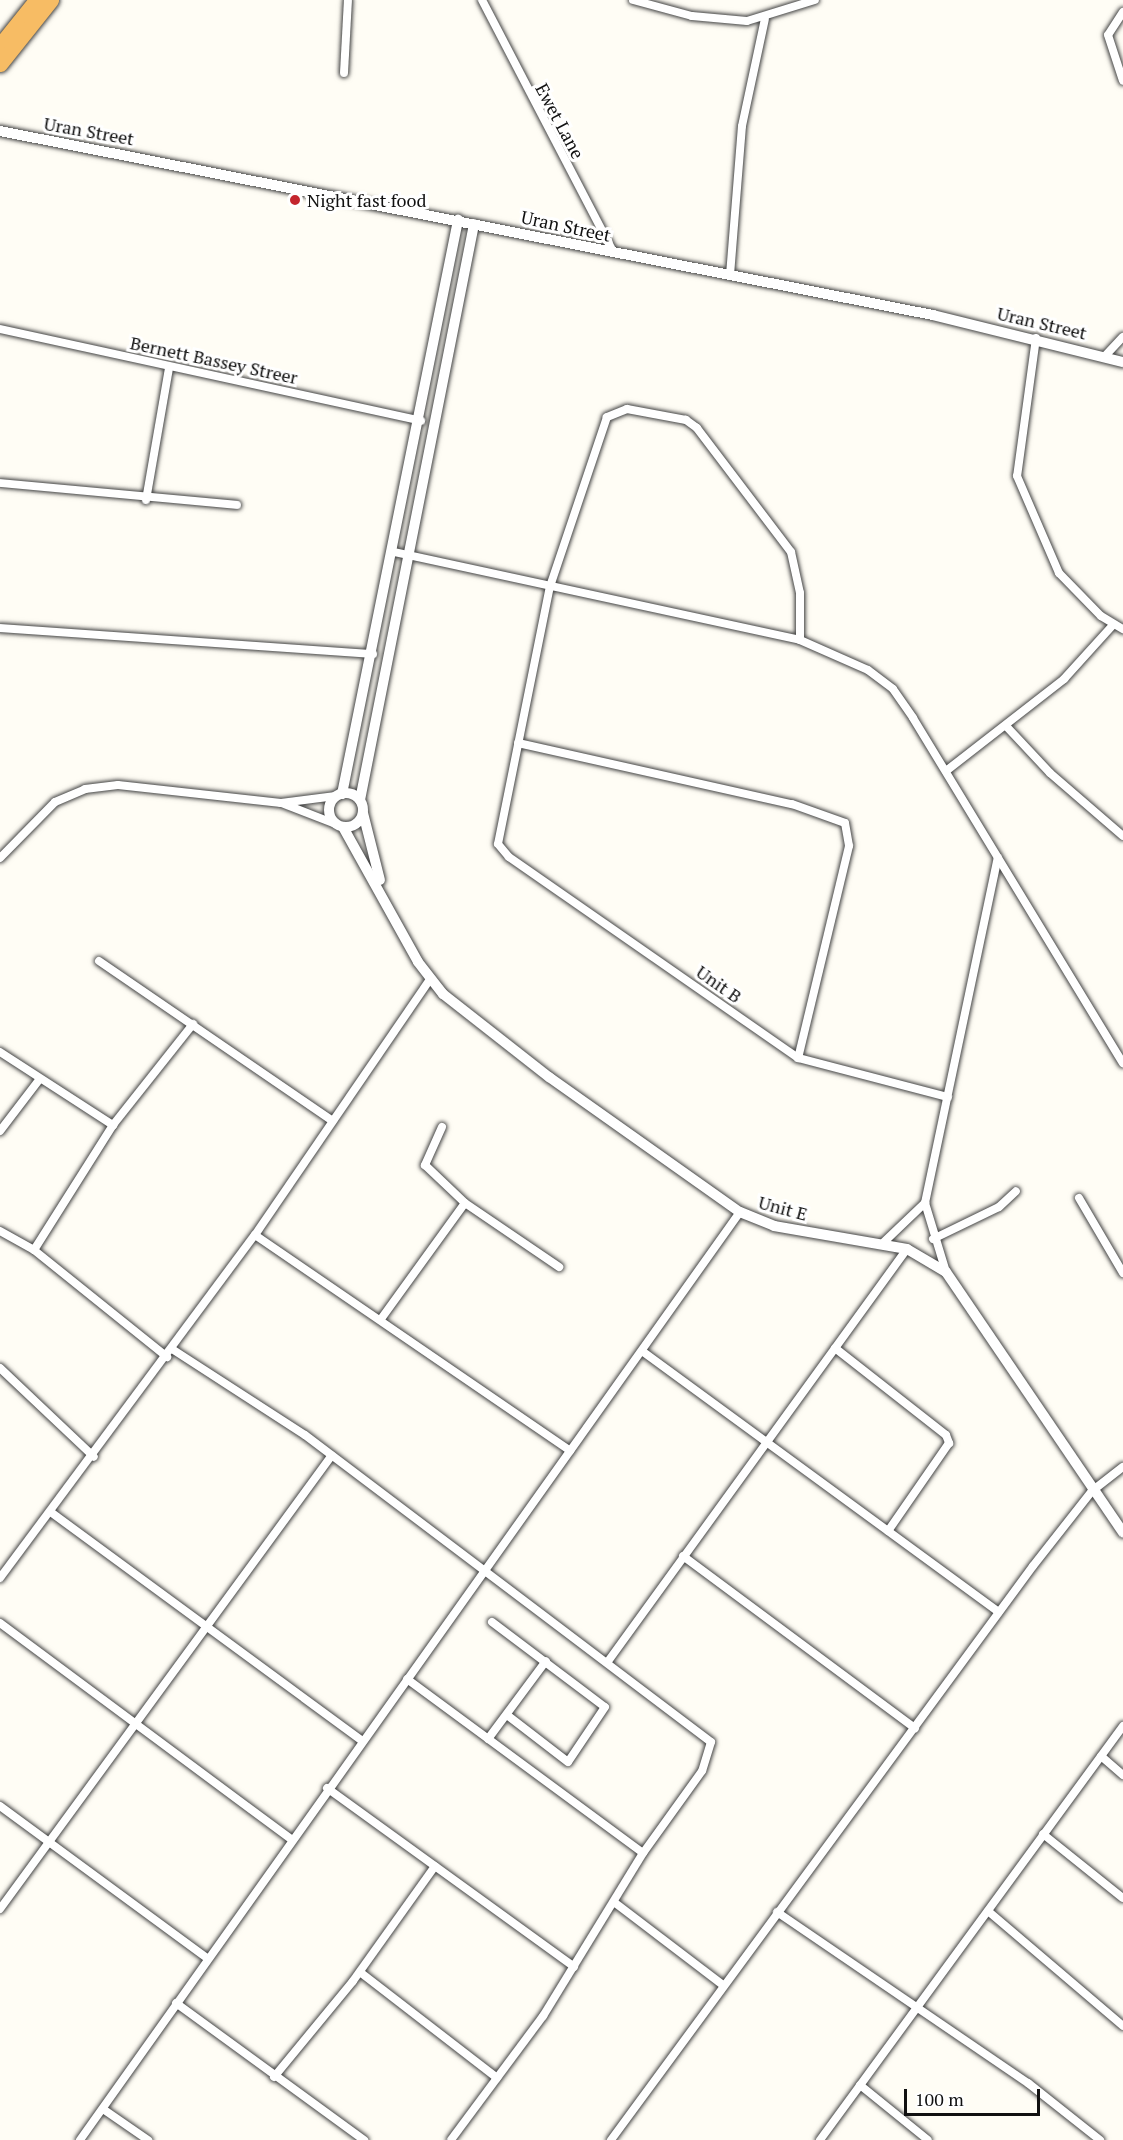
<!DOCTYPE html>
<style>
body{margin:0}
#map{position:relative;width:1123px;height:2140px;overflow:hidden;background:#fffdf5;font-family:"PT Serif",serif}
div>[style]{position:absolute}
.roads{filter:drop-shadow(0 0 2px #444) drop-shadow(0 0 2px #444)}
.minor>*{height:8px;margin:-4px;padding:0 4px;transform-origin:4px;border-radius:4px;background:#fff}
.tertiary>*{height:10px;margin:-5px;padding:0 5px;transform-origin:5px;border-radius:5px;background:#fff}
.tertiary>.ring{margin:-5px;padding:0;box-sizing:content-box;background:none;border:10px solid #fff;border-radius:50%}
.trunk>*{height:15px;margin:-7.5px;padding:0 7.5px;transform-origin:7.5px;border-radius:7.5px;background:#f7bc64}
.dots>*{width:16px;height:16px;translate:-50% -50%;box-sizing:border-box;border:3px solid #fff;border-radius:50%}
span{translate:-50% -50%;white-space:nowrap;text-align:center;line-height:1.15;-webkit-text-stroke:6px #fff;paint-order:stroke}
.street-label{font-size:18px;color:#111}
.poi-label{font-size:18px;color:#111}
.left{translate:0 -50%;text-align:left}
.scale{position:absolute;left:904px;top:2089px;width:136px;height:27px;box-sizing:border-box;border:3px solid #111;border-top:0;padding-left:8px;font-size:18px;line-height:21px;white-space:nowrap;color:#111;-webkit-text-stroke:4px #fff;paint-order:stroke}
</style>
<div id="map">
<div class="roads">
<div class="minor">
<div style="left:482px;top:0;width:284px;rotate:62.5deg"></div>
<div style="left:633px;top:0;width:61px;rotate:15.2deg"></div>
<div style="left:692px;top:16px;width:55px;rotate:5.2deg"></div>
<div style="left:747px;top:21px;width:71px;rotate:-17.2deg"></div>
<div style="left:1123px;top:12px;width:27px;rotate:123deg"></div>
<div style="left:1108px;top:35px;width:48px;rotate:71.9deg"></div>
<div style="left:344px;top:73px;width:73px;rotate:-86.9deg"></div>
<div style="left:730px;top:275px;width:149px;rotate:-85.4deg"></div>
<div style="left:742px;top:126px;width:109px;rotate:-77.9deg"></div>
<div style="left:0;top:329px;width:431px;rotate:12.3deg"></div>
<div style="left:1036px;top:338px;width:139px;rotate:97.8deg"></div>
<div style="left:1017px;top:476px;width:106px;rotate:66.6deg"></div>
<div style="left:1059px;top:573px;width:60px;rotate:45.7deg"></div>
<div style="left:1101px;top:616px;width:26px;rotate:31deg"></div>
<div style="left:1105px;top:356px;width:26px;rotate:-47deg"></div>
<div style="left:0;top:483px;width:238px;rotate:5.3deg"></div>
<div style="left:146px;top:500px;width:134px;rotate:-80.1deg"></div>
<div style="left:394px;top:552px;width:415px;rotate:12.2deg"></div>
<div style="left:800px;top:640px;width:74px;rotate:23.8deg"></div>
<div style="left:868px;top:670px;width:31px;rotate:37deg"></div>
<div style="left:893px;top:689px;width:35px;rotate:55deg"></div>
<div style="left:913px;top:718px;width:404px;rotate:58.7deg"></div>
<div style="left:0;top:628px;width:374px;rotate:4deg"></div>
<div style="left:800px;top:640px;width:47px;rotate:-90deg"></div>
<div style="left:800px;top:593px;width:42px;rotate:-102.4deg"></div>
<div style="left:791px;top:552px;width:156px;rotate:-127.2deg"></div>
<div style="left:697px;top:428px;width:14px;rotate:-144deg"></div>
<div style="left:686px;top:420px;width:60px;rotate:-169.4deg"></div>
<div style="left:627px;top:409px;width:22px;rotate:158deg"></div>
<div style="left:607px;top:417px;width:178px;rotate:108.6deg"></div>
<div style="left:550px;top:586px;width:263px;rotate:101.4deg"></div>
<div style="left:498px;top:844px;width:17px;rotate:50deg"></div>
<div style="left:509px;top:857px;width:352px;rotate:34.8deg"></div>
<div style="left:798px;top:1058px;width:155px;rotate:14.6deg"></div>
<div style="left:1007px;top:727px;width:63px;rotate:46.9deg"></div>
<div style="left:1050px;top:773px;width:96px;rotate:40.8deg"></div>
<div style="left:518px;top:743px;width:281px;rotate:12.6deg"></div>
<div style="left:792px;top:804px;width:56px;rotate:19.7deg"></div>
<div style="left:845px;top:823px;width:23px;rotate:80deg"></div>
<div style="left:849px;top:846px;width:218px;rotate:103.5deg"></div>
<div style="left:946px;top:771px;width:150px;rotate:-37.9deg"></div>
<div style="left:1064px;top:679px;width:73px;rotate:-47.8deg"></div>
<div style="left:284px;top:804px;width:53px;rotate:21.2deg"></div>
<div style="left:0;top:858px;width:78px;rotate:-45.5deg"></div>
<div style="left:55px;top:802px;width:33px;rotate:-23deg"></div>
<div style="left:85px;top:789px;width:33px;rotate:-7deg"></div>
<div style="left:118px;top:785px;width:164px;rotate:6.3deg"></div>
<div style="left:281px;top:803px;width:55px;rotate:-7.3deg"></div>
<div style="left:99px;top:961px;width:283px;rotate:34.4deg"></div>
<div style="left:0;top:1052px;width:135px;rotate:32.9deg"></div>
<div style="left:442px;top:1127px;width:42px;rotate:114.1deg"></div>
<div style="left:425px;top:1165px;width:55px;rotate:43.5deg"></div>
<div style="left:465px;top:1203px;width:114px;rotate:34.2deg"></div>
<div style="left:0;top:1131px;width:64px;rotate:-52.6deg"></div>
<div style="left:1079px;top:1198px;width:87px;rotate:59.6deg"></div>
<div style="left:0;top:1231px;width:39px;rotate:29deg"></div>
<div style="left:34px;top:1250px;width:171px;rotate:38.8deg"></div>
<div style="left:255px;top:1235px;width:382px;rotate:34.4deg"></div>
<div style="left:933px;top:1239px;width:73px;rotate:-25.9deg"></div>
<div style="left:999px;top:1207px;width:23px;rotate:-43deg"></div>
<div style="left:884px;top:1242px;width:57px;rotate:-43.6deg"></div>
<div style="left:34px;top:1250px;width:148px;rotate:-57.7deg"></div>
<div style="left:113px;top:1125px;width:129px;rotate:-51.6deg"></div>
<div style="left:946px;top:1272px;width:72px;rotate:-106.9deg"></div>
<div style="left:925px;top:1203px;width:353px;rotate:-78.1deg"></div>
<div style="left:381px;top:1319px;width:143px;rotate:-54.1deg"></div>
<div style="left:835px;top:1348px;width:141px;rotate:38.1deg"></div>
<div style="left:946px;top:1435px;width:9px;rotate:69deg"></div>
<div style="left:949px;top:1443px;width:107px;rotate:124.7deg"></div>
<div style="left:172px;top:1349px;width:158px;rotate:32.9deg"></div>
<div style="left:305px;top:1435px;width:509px;rotate:37.1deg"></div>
<div style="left:711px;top:1742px;width:30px;rotate:107deg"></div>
<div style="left:702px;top:1771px;width:101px;rotate:125.7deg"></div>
<div style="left:643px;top:1853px;width:191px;rotate:121.5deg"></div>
<div style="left:543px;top:2016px;width:154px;rotate:126.6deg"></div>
<div style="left:642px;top:1351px;width:442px;rotate:36.2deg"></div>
<div style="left:0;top:1368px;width:129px;rotate:43.4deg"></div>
<div style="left:52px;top:1513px;width:383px;rotate:36.3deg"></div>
<div style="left:683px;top:1556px;width:289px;rotate:36.6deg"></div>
<div style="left:0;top:1578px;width:427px;rotate:-53.4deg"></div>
<div style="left:255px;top:1235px;width:311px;rotate:-55.6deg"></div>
<div style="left:492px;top:1622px;width:141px;rotate:37deg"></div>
<div style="left:605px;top:1707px;width:66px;rotate:123.9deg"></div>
<div style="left:568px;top:1762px;width:77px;rotate:-142.4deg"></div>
<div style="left:0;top:1623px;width:362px;rotate:36.6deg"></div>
<div style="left:609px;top:1660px;width:508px;rotate:-54.06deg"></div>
<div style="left:407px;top:1679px;width:293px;rotate:36.4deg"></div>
<div style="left:488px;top:1739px;width:97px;rotate:-53.4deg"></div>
<div style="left:1101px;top:1756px;width:29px;rotate:41deg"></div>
<div style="left:327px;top:1788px;width:305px;rotate:35.9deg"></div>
<div style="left:0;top:1806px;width:257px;rotate:36.3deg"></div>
<div style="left:1043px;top:1834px;width:102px;rotate:38.7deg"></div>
<div style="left:614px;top:1902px;width:137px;rotate:37.3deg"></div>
<div style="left:0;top:1909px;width:562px;rotate:-53.82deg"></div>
<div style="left:988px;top:1911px;width:177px;rotate:40.4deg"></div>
<div style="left:777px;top:1912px;width:304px;rotate:34.3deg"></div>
<div style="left:1028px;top:2083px;width:92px;rotate:38.4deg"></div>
<div style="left:360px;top:1972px;width:173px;rotate:37.7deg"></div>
<div style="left:176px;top:2003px;width:233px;rotate:36.1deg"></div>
<div style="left:274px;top:2077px;width:124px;rotate:-50.5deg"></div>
<div style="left:353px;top:1981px;width:141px;rotate:-54.5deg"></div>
<div style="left:860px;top:2085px;width:87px;rotate:39deg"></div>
<div style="left:103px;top:2109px;width:55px;rotate:34.6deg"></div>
<div style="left:80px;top:2140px;width:1139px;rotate:-54.58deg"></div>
<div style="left:611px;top:2140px;width:712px;rotate:-53.68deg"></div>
<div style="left:1033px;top:1566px;width:95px;rotate:-51.8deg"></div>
<div style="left:1092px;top:1491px;width:39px;rotate:-38deg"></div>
<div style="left:820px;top:2140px;width:513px;rotate:-53.8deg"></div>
</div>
<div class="tertiary">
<div style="left:0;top:131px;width:951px;rotate:11.16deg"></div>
<div style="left:933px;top:315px;width:196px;rotate:13.9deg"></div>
<div class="ring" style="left:329px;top:793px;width:24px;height:24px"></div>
<div style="left:342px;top:794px;width:586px;rotate:-78.57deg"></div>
<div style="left:360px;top:800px;width:587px;rotate:-78.8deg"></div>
<div style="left:363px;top:813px;width:69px;rotate:75.8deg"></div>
<div style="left:343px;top:827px;width:154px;rotate:60.9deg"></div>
<div style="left:418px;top:962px;width:41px;rotate:52deg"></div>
<div style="left:443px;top:994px;width:135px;rotate:38.1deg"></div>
<div style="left:549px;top:1077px;width:234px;rotate:35.3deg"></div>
<div style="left:740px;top:1212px;width:37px;rotate:22deg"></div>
<div style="left:774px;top:1226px;width:135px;rotate:9.8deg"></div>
<div style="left:907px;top:1249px;width:45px;rotate:30.5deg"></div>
<div style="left:946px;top:1272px;width:315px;rotate:55.8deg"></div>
</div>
<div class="trunk">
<div style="left:0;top:45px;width:58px;rotate:-51.3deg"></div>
<div style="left:0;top:64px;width:82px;rotate:-51.4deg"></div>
</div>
</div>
<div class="dots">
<div style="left:295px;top:200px;background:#c4262e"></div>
</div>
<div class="street-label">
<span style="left:560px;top:121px;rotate:62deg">Ewet Lane</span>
<span style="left:89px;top:131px;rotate:10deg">Uran Street</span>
<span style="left:566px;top:226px;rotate:12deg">Uran Street</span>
<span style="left:1042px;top:323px;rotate:13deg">Uran Street</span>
<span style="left:214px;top:360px;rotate:12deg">Bernett Bassey Streer</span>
<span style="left:719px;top:984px;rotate:35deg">Unit B</span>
<span style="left:783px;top:1208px;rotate:15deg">Unit E</span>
</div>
<div class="poi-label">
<span class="left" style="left:307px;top:200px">Night fast food</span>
</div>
<div class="scale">100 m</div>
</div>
